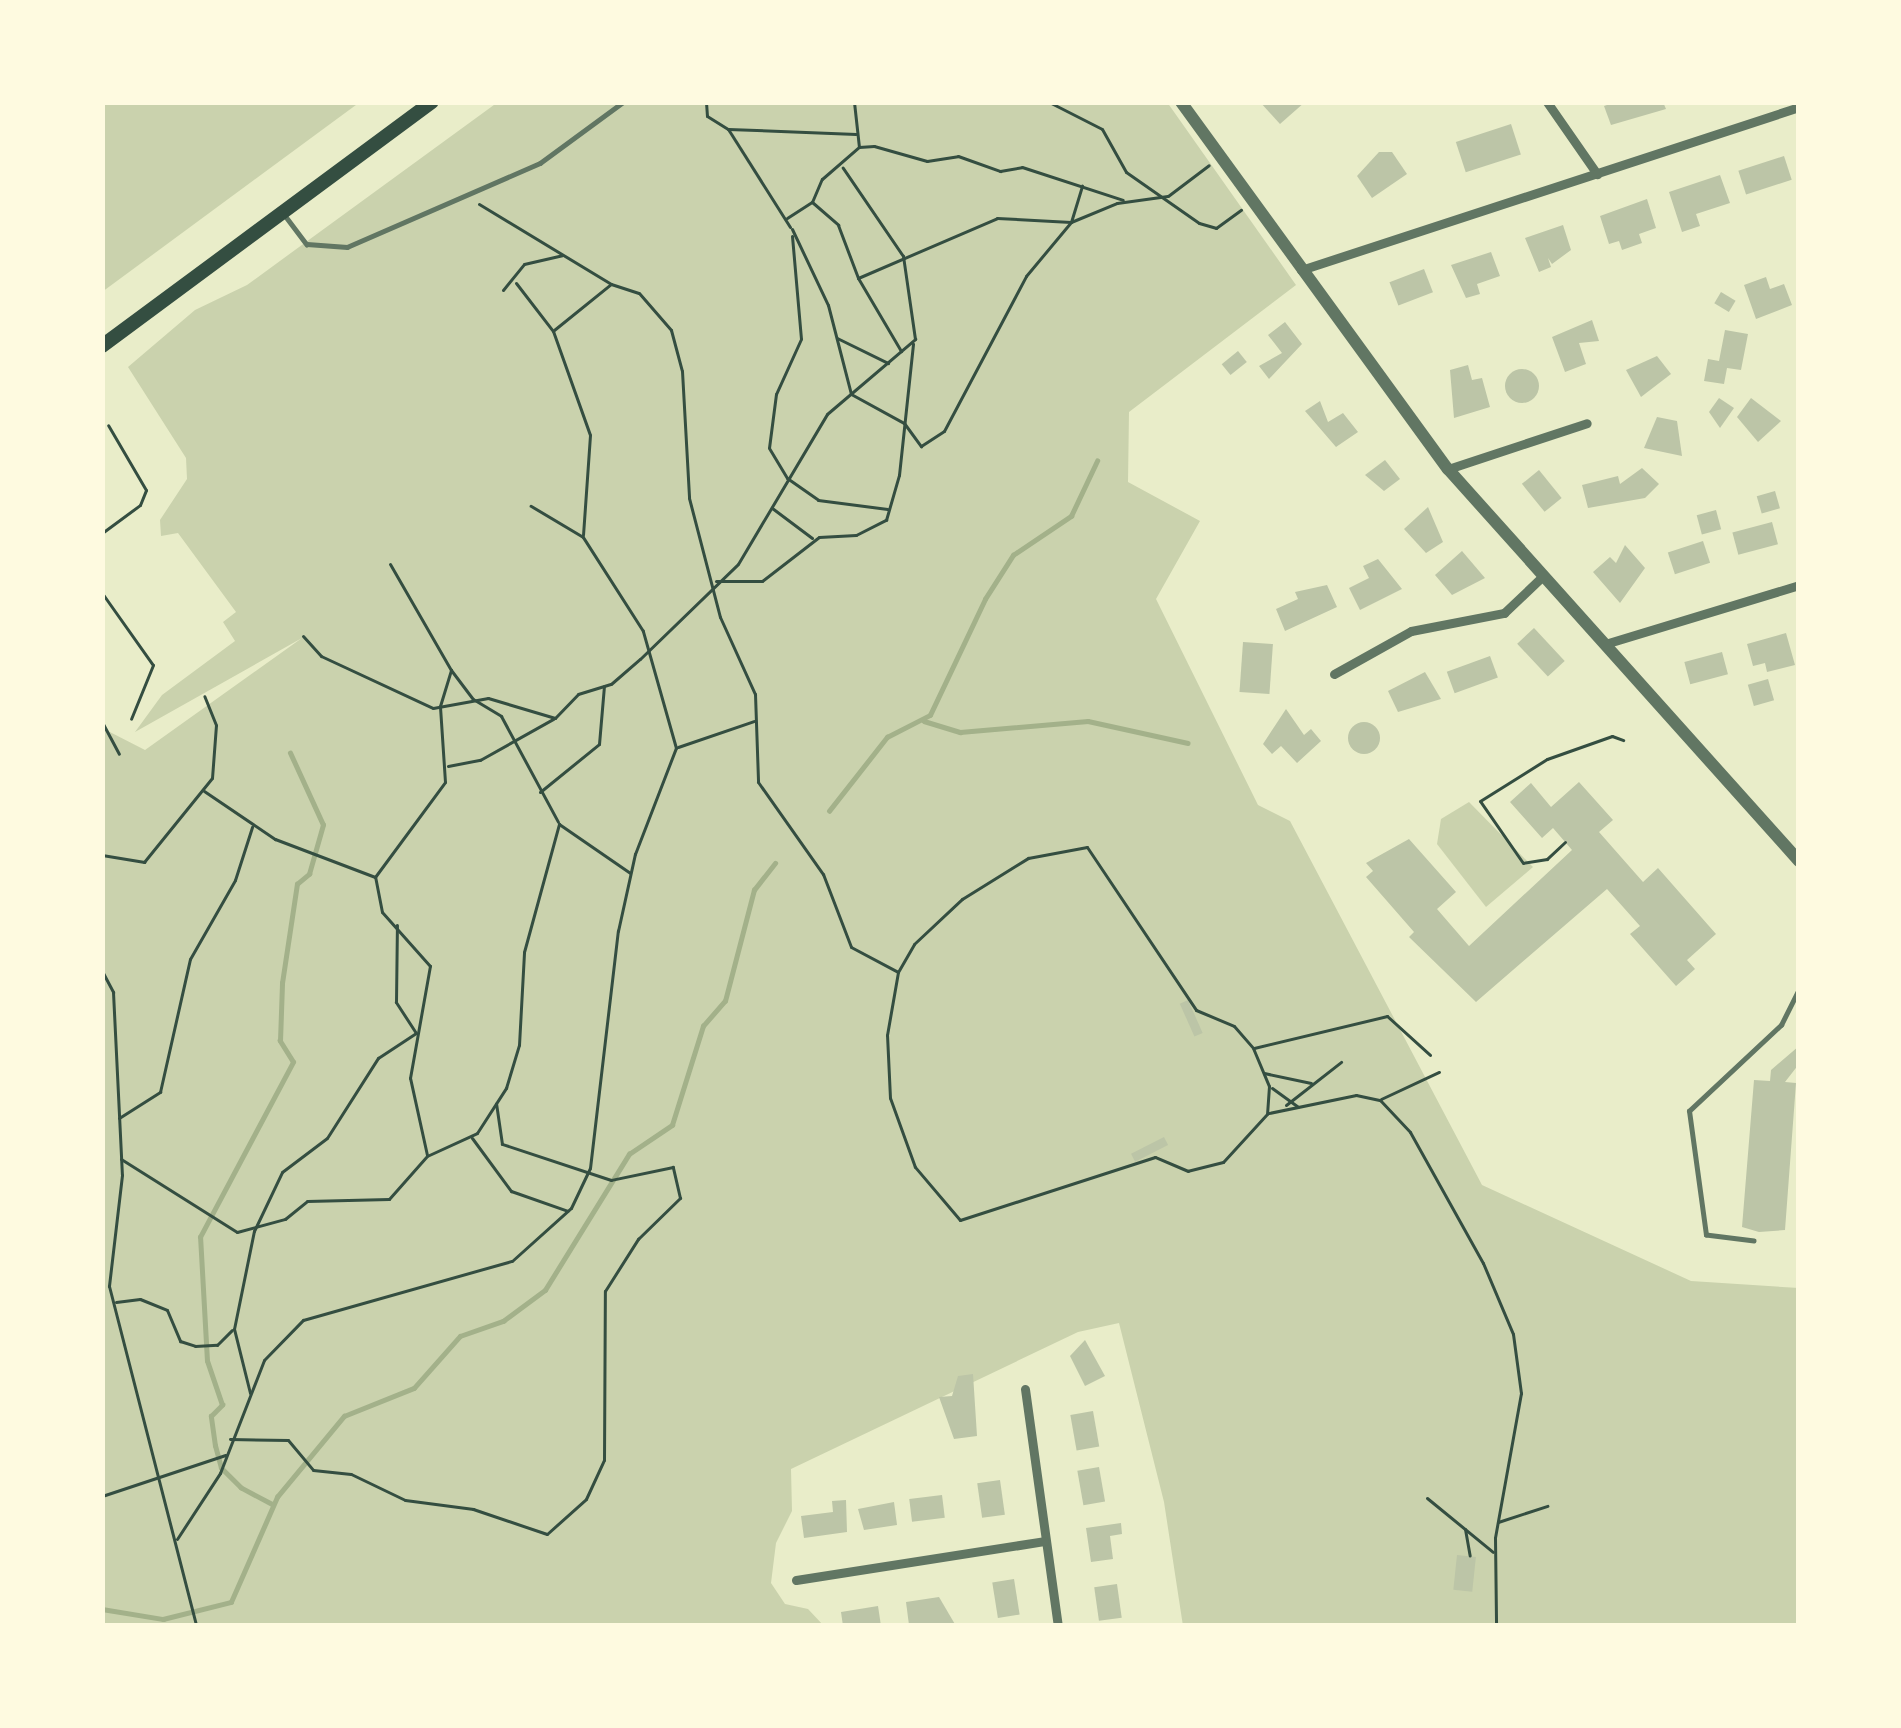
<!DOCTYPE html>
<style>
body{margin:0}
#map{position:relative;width:1901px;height:1728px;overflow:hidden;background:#e9edc9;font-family:Raleway,sans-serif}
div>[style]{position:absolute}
.green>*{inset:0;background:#cad2ad}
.stream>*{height:4.5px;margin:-2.25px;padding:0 2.25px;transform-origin:2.25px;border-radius:2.25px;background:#a3b18a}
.building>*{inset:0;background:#bcc5a7;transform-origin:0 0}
.round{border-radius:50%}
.path>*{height:3px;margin:-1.5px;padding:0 1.5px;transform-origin:1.5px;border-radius:1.5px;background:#344e41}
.service>*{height:4.5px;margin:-2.25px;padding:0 2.25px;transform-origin:2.25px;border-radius:2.25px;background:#617663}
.minor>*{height:9px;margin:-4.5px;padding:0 4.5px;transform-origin:4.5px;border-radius:4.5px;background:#617663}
.tertiary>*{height:12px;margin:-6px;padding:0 6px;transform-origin:6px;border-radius:6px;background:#617663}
.secondary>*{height:14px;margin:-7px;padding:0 7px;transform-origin:7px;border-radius:7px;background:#344e41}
span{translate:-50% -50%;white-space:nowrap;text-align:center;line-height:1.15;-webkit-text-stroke:9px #fefae0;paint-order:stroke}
.frame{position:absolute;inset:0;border:105px solid #fefae0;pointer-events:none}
</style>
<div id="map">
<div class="green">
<div style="clip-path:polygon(102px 102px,360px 102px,102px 292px)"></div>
<div style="clip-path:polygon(498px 102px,1167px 102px,1296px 285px,1129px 412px,1128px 482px,1200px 521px,1156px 599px,1258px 805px,1290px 821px,1482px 1185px,1691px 1281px,1799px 1288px,1798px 1626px,1183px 1626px,1164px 1502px,1119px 1323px,1078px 1332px,791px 1469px,792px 1511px,776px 1543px,771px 1583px,785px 1604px,808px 1609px,824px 1626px,102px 1626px,102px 728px,145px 750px,302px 638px,135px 732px,162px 695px,235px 641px,223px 622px,236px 612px,178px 533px,161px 536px,160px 520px,187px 479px,186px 458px,128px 367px,195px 310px,247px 285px)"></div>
<div style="clip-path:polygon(1469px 802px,1533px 867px,1486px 907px,1437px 844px,1441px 819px)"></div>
</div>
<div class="stream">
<div style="left:924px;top:721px;width:38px;rotate:17deg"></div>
<div style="left:960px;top:732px;width:128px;rotate:-4.9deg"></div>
<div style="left:1088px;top:721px;width:102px;rotate:12.4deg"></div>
<div style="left:829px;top:811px;width:94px;rotate:-51.9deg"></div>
<div style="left:887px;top:737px;width:48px;rotate:-27.1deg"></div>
<div style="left:930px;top:715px;width:128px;rotate:-64.6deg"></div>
<div style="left:985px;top:599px;width:52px;rotate:-57.5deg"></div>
<div style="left:1013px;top:555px;width:70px;rotate:-33.9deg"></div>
<div style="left:1071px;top:516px;width:61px;rotate:-64.7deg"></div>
<div style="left:273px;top:1505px;width:36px;rotate:-152deg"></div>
<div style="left:241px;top:1488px;width:28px;rotate:-135deg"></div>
<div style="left:221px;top:1468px;width:23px;rotate:-105deg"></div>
<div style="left:215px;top:1446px;width:30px;rotate:-98deg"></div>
<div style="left:211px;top:1416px;width:16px;rotate:-45deg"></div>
<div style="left:222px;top:1405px;width:46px;rotate:-108.8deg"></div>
<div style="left:207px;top:1361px;width:124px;rotate:-93.2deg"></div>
<div style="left:200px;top:1237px;width:198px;rotate:-62deg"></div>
<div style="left:293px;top:1062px;width:25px;rotate:-122deg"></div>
<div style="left:280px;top:1041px;width:58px;rotate:-88deg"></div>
<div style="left:282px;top:983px;width:100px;rotate:-81.4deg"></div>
<div style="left:297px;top:884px;width:16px;rotate:-40deg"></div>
<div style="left:309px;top:874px;width:51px;rotate:-74.1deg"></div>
<div style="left:323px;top:825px;width:79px;rotate:-114.6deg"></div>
<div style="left:102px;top:1609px;width:62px;rotate:9.3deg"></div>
<div style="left:163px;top:1619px;width:70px;rotate:-14deg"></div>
<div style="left:231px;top:1602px;width:115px;rotate:-66.3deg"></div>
<div style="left:277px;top:1497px;width:105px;rotate:-50.4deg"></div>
<div style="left:344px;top:1416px;width:75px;rotate:-21.8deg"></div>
<div style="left:414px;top:1388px;width:69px;rotate:-48.5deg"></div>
<div style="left:460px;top:1336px;width:46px;rotate:-19.2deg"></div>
<div style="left:503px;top:1321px;width:52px;rotate:-36.4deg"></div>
<div style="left:545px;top:1290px;width:160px;rotate:-58.3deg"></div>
<div style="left:629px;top:1154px;width:52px;rotate:-34deg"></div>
<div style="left:672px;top:1125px;width:104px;rotate:-72.6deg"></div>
<div style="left:703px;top:1026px;width:33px;rotate:-49deg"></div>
<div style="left:725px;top:1001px;width:115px;rotate:-75.4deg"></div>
<div style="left:754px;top:890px;width:34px;rotate:-52deg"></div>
</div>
<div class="building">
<div style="clip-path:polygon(1260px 102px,1305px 102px,1280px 124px)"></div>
<div style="clip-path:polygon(1616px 102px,1663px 102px,1666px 109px,1611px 125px,1604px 106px)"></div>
<div style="left:1511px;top:124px;width:32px;height:58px;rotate:72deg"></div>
<div style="clip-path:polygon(1379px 152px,1392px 152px,1407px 174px,1372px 198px,1357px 176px)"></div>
<div style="left:1784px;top:156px;width:25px;height:48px;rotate:72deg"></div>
<div style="clip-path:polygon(1720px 175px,1730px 203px,1696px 214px,1700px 226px,1682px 232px,1669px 192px)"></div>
<div style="clip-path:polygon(1647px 199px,1656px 228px,1639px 234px,1642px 243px,1622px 250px,1619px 241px,1609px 244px,1600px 216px)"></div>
<div style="clip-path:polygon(1563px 225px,1571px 250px,1552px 264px,1548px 258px,1551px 267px,1539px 272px,1525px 238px)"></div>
<div style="clip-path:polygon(1491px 252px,1500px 276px,1477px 284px,1480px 294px,1466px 298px,1451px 265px)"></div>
<div style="left:1424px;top:269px;width:25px;height:37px;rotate:69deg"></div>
<div style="clip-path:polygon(1766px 277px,1770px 289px,1784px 284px,1792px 305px,1756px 319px,1744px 285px)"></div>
<div style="left:1721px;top:292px;width:17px;height:13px;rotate:31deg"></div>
<div style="clip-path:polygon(1592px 320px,1599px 341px,1579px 343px,1586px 364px,1565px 372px,1552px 337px)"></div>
<div style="clip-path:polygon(1285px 322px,1302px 344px,1269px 379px,1259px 366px,1282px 353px,1268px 335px)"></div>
<div style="clip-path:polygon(1725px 330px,1748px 334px,1741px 370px,1727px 368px,1724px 384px,1704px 381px,1708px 359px,1719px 361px)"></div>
<div style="left:1238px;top:351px;width:14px;height:21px;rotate:51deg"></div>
<div style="clip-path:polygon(1657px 356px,1671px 374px,1641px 397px,1626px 370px)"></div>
<div style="clip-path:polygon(1468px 365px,1472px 380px,1482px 378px,1490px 407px,1454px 418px,1450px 370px)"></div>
<div class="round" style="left:1505px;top:369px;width:34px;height:34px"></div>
<div style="clip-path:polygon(1719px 398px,1734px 408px,1720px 428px,1709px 412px)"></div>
<div style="clip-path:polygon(1751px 398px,1781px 421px,1758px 442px,1737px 417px)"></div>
<div style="clip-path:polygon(1320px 401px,1328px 422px,1343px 413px,1358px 432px,1336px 447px,1305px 411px)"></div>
<div style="clip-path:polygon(1657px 417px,1677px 421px,1682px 456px,1644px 448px)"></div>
<div style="clip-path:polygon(1385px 460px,1400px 479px,1384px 491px,1365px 475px)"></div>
<div style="clip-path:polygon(1642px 468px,1659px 484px,1645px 498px,1588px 508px,1582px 485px,1618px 476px,1620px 484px)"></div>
<div style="left:1539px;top:470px;width:36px;height:22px;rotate:51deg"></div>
<div style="left:1775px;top:491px;width:18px;height:19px;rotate:74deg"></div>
<div style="clip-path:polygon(1428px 507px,1443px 542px,1426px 553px,1404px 529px)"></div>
<div style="left:1716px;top:510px;width:20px;height:20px;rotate:75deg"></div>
<div style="left:1772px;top:522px;width:23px;height:41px;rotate:75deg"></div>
<div style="left:1703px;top:541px;width:23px;height:37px;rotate:72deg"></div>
<div style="clip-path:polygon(1625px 545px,1645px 568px,1620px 603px,1593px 572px,1610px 557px,1616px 563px)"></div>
<div style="clip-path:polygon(1462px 551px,1485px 578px,1452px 595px,1435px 575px)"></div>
<div style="clip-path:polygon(1378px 559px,1402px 589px,1360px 610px,1349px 588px,1369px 578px,1363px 566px)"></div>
<div style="clip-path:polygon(1327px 585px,1337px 607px,1285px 631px,1276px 609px,1298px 599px,1295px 592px)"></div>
<div style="left:1534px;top:628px;width:45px;height:23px;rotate:47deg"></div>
<div style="clip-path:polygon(1786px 633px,1795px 665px,1767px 672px,1765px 663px,1753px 666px,1747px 644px)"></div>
<div style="left:1243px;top:642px;width:30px;height:50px;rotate:4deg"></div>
<div style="left:1722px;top:652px;width:23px;height:39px;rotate:75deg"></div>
<div style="left:1490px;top:656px;width:23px;height:46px;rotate:70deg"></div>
<div style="clip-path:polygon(1425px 672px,1441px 699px,1398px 712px,1388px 691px)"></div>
<div style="left:1768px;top:679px;width:22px;height:21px;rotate:74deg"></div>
<div style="clip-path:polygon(1286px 709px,1304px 735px,1311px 729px,1321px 741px,1297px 763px,1281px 746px,1272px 754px,1263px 744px)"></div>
<div class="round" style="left:1348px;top:722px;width:32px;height:32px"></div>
<div style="clip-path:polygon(1579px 782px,1613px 820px,1599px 832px,1643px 882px,1658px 868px,1716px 934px,1687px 960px,1695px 969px,1676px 986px,1630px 934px,1640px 926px,1607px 889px,1476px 1002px,1409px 937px,1414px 932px,1366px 877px,1373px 871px,1366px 863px,1409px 839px,1456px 892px,1437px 909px,1469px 946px,1572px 850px,1553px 828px,1542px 838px,1510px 802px,1531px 783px,1551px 807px)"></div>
<div style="left:1188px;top:1000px;width:36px;height:9px;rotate:66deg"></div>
<div style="clip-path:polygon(1799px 1046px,1799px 1064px,1785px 1082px,1796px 1083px,1785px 1230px,1759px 1232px,1742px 1227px,1754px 1080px,1770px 1081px,1771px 1070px)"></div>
<div style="left:1164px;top:1137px;width:9px;height:37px;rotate:63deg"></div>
<div style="clip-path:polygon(1085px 1340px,1105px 1376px,1085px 1386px,1070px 1356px)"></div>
<div style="clip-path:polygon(973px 1374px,977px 1436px,954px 1439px,939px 1397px,952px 1396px,958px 1376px)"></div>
<div style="left:1093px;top:1411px;width:36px;height:23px;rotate:80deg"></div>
<div style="left:1099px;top:1467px;width:35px;height:22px;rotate:80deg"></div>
<div style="left:1000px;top:1480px;width:35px;height:23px;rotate:82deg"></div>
<div style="left:942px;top:1495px;width:23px;height:33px;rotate:83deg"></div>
<div style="clip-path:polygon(846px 1500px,847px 1532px,804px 1538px,801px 1516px,833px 1512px,832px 1501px)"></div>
<div style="clip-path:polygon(894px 1502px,897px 1525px,864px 1530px,858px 1509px)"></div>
<div style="clip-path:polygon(1121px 1523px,1122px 1534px,1110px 1536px,1113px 1559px,1091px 1562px,1086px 1528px)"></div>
<div style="left:1457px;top:1555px;width:19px;height:35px;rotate:6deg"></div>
<div style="left:1014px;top:1579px;width:36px;height:22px;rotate:81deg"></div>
<div style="left:1117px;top:1584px;width:34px;height:23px;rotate:82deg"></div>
<div style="clip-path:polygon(939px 1597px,956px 1626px,909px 1625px,906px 1602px)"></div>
<div style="clip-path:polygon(878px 1606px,881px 1626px,843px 1626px,841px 1612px)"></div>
</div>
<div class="path">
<div style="left:706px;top:102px;width:14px;rotate:86deg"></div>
<div style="left:707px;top:116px;width:25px;rotate:32deg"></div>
<div style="left:728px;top:129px;width:116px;rotate:57.7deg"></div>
<div style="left:854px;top:102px;width:45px;rotate:83.7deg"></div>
<div style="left:1049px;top:102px;width:59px;rotate:27deg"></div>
<div style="left:1102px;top:129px;width:49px;rotate:60.8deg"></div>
<div style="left:1126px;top:172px;width:89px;rotate:34.9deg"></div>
<div style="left:1199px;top:223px;width:18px;rotate:16deg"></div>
<div style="left:1216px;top:228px;width:31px;rotate:-36deg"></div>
<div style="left:728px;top:129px;width:128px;rotate:2.2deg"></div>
<div style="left:812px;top:202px;width:35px;rotate:41deg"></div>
<div style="left:838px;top:225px;width:57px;rotate:69.3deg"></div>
<div style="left:858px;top:278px;width:85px;rotate:59.5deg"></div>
<div style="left:479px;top:204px;width:154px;rotate:31.2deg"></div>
<div style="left:611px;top:284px;width:29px;rotate:18deg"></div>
<div style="left:639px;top:293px;width:49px;rotate:49.1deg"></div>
<div style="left:671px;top:330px;width:42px;rotate:75deg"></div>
<div style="left:682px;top:371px;width:127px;rotate:86.8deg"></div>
<div style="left:689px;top:498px;width:123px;rotate:75.4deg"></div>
<div style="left:720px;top:617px;width:85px;rotate:65.6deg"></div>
<div style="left:755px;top:694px;width:88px;rotate:88deg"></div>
<div style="left:758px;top:782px;width:113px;rotate:54.8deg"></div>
<div style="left:823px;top:874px;width:78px;rotate:69deg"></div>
<div style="left:851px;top:947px;width:53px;rotate:28deg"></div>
<div style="left:898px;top:972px;width:32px;rotate:-60deg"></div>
<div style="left:914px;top:944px;width:66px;rotate:-43.2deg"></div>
<div style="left:962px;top:899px;width:78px;rotate:-31.8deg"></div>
<div style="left:1028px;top:858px;width:60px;rotate:-10.6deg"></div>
<div style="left:1087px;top:847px;width:196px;rotate:56.2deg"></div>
<div style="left:1196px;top:1010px;width:41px;rotate:22.8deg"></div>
<div style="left:1234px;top:1026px;width:29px;rotate:49deg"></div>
<div style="left:1253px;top:1048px;width:41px;rotate:67.2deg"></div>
<div style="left:1269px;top:1086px;width:28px;rotate:94deg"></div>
<div style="left:1267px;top:1114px;width:65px;rotate:132.5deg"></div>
<div style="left:1223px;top:1162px;width:36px;rotate:166deg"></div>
<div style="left:1188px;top:1171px;width:36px;rotate:-157deg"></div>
<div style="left:1155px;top:1157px;width:205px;rotate:162.1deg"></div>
<div style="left:960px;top:1220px;width:70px;rotate:-130.3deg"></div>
<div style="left:915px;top:1167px;width:73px;rotate:-109.9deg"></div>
<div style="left:890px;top:1098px;width:63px;rotate:-92.7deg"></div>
<div style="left:887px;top:1035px;width:64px;rotate:-80.1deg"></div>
<div style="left:787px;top:218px;width:30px;rotate:-33deg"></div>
<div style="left:812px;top:202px;width:25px;rotate:-67deg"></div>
<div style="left:822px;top:179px;width:49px;rotate:-40.9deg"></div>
<div style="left:859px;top:147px;width:15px;rotate:-4deg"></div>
<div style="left:874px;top:146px;width:55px;rotate:15.8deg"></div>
<div style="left:927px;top:161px;width:31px;rotate:-9deg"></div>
<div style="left:958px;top:156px;width:45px;rotate:19.7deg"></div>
<div style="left:1000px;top:171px;width:22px;rotate:-10deg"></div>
<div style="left:1022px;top:167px;width:106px;rotate:18.1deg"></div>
<div style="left:792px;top:229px;width:84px;rotate:64.7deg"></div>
<div style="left:828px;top:305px;width:92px;rotate:75.5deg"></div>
<div style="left:851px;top:394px;width:60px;rotate:28.7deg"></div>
<div style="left:904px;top:423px;width:29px;rotate:54deg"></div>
<div style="left:921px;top:446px;width:27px;rotate:-33deg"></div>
<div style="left:944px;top:431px;width:175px;rotate:-62.1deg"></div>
<div style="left:1026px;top:276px;width:70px;rotate:-50.2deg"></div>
<div style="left:1071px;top:222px;width:50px;rotate:-22.4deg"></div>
<div style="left:1117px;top:203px;width:51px;rotate:-7.8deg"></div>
<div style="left:1168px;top:196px;width:51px;rotate:-37.1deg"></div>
<div style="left:792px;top:236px;width:103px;rotate:85deg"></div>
<div style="left:801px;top:339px;width:60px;rotate:114.4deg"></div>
<div style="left:776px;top:394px;width:54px;rotate:97.4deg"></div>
<div style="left:769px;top:448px;width:35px;rotate:59deg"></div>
<div style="left:787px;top:478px;width:38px;rotate:35deg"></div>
<div style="left:818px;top:500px;width:70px;rotate:7.4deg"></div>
<div style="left:858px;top:278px;width:151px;rotate:-23.3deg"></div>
<div style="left:997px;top:218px;width:74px;rotate:3.1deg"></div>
<div style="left:1071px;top:222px;width:38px;rotate:-73deg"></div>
<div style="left:516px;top:283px;width:61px;rotate:52.4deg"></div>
<div style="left:553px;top:331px;width:110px;rotate:70.4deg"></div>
<div style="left:590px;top:435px;width:100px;rotate:94deg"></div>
<div style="left:503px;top:290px;width:33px;rotate:-51deg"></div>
<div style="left:524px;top:264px;width:39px;rotate:-13deg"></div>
<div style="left:554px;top:330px;width:73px;rotate:-38.9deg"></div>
<div style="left:837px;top:338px;width:57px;rotate:26.1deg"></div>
<div style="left:772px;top:508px;width:50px;rotate:36.9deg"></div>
<div style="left:102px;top:533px;width:47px;rotate:-36.4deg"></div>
<div style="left:140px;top:505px;width:16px;rotate:-68deg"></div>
<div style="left:146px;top:490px;width:75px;rotate:-120.3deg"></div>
<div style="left:390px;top:564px;width:122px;rotate:60.1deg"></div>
<div style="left:451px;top:670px;width:36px;rotate:53deg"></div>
<div style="left:473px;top:699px;width:33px;rotate:31deg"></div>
<div style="left:501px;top:716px;width:120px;rotate:61.7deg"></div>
<div style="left:716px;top:581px;width:46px"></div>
<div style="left:762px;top:581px;width:72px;rotate:-37.7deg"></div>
<div style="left:819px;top:537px;width:37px;rotate:-3deg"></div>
<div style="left:856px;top:535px;width:34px;rotate:-27deg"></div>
<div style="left:886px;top:520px;width:47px;rotate:-73.9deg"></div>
<div style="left:899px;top:475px;width:132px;rotate:-83.9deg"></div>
<div style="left:102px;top:593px;width:88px;rotate:54.7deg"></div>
<div style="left:153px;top:665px;width:58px;rotate:112.2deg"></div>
<div style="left:303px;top:636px;width:27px;rotate:48deg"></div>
<div style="left:321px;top:656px;width:123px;rotate:24.9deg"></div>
<div style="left:433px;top:708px;width:56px;rotate:-10.3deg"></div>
<div style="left:488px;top:698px;width:70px;rotate:16.6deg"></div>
<div style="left:555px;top:718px;width:33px;rotate:-46deg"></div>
<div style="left:578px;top:694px;width:34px;rotate:-17deg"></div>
<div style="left:611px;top:684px;width:38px;rotate:-41deg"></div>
<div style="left:640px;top:659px;width:136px;rotate:-44.1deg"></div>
<div style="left:738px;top:564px;width:174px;rotate:-59.3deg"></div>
<div style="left:827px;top:414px;width:116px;rotate:-40.4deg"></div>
<div style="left:915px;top:339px;width:84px;rotate:-98.2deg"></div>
<div style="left:903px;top:256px;width:107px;rotate:-124.3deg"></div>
<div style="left:102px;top:722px;width:36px;rotate:62deg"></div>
<div style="left:678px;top:747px;width:80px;rotate:-18.9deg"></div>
<div style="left:448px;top:766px;width:33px;rotate:-11deg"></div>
<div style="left:480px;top:760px;width:84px;rotate:-29.3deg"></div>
<div style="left:204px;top:791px;width:86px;rotate:34.1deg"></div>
<div style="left:275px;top:839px;width:107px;rotate:20.8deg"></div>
<div style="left:540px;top:792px;width:76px;rotate:-39.1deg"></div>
<div style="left:599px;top:744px;width:58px;rotate:-85.1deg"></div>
<div style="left:1565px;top:842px;width:25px;rotate:137deg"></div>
<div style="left:1547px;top:859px;width:24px;rotate:171deg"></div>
<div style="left:1523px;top:863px;width:75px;rotate:-124.7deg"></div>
<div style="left:1480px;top:801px;width:79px;rotate:-32.1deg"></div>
<div style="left:1547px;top:759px;width:69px;rotate:-19.5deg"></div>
<div style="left:1612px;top:736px;width:12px;rotate:20deg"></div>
<div style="left:102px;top:855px;width:43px;rotate:9.5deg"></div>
<div style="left:144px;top:862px;width:108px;rotate:-51deg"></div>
<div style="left:212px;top:778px;width:53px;rotate:-85.7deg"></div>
<div style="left:216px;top:725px;width:31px;rotate:-112deg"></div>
<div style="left:102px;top:971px;width:24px;rotate:62deg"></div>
<div style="left:113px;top:992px;width:183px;rotate:87.2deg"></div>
<div style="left:122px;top:1175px;width:112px;rotate:96.7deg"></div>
<div style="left:109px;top:1286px;width:351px;rotate:75.6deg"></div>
<div style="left:1254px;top:1048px;width:137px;rotate:-13.5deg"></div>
<div style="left:1387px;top:1016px;width:58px;rotate:42.2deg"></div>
<div style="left:1264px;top:1073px;width:48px;rotate:12deg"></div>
<div style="left:1272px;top:1088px;width:32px;rotate:36deg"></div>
<div style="left:1381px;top:1099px;width:64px;rotate:-25deg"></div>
<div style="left:1286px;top:1105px;width:70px;rotate:-38deg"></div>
<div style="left:1269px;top:1113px;width:89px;rotate:-11.7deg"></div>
<div style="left:1356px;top:1095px;width:25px;rotate:12deg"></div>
<div style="left:1380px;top:1100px;width:44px;rotate:46.8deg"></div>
<div style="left:1410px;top:1132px;width:150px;rotate:60.9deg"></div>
<div style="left:1483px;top:1263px;width:77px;rotate:67.1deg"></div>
<div style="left:1513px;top:1334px;width:60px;rotate:82.3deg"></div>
<div style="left:1521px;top:1393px;width:147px;rotate:100.2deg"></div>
<div style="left:1495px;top:1538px;width:88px;rotate:89.3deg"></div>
<div style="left:119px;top:1118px;width:49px;rotate:-32.4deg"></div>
<div style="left:160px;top:1092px;width:136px;rotate:-77.3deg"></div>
<div style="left:190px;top:959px;width:91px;rotate:-60.3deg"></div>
<div style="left:235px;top:880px;width:56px;rotate:-72.2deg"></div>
<div style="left:472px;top:1138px;width:66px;rotate:53.7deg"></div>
<div style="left:511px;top:1191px;width:60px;rotate:19.3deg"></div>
<div style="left:427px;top:1155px;width:79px;rotate:-102.4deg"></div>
<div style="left:410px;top:1078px;width:114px;rotate:-79.9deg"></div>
<div style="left:430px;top:966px;width:72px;rotate:-131.6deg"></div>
<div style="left:382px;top:912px;width:36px;rotate:-101deg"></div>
<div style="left:375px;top:877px;width:118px;rotate:-53.6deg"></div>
<div style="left:445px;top:782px;width:76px;rotate:-93.8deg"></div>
<div style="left:440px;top:706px;width:38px;rotate:-73deg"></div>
<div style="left:121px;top:1159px;width:137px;rotate:32.2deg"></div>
<div style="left:237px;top:1232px;width:50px;rotate:-15.2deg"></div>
<div style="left:285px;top:1219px;width:28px;rotate:-39deg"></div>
<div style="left:307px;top:1201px;width:82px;rotate:-1.4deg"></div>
<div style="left:389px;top:1199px;width:57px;rotate:-48.5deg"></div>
<div style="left:427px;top:1156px;width:55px;rotate:-24.7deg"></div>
<div style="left:477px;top:1133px;width:54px;rotate:-57.2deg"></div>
<div style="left:506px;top:1088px;width:45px;rotate:-73.2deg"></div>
<div style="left:519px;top:1045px;width:93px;rotate:-86.9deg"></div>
<div style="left:524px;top:952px;width:133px;rotate:-74.7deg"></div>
<div style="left:559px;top:824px;width:86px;rotate:34.6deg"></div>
<div style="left:116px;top:1302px;width:24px;rotate:-7deg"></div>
<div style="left:140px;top:1299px;width:29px;rotate:22deg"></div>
<div style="left:167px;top:1310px;width:34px;rotate:67deg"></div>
<div style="left:180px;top:1341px;width:16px;rotate:18deg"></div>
<div style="left:195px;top:1346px;width:22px;rotate:-3deg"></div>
<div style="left:217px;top:1345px;width:21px;rotate:-45deg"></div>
<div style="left:250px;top:1393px;width:66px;rotate:-104deg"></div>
<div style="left:234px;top:1329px;width:100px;rotate:-78.5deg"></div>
<div style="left:254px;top:1231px;width:65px;rotate:-64.6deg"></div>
<div style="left:282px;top:1172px;width:56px;rotate:-37.1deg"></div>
<div style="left:327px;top:1138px;width:95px;rotate:-57.5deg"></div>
<div style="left:378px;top:1058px;width:45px;rotate:-33.3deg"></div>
<div style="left:416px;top:1033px;width:37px;rotate:-123deg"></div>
<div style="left:396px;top:1002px;width:77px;rotate:-89.3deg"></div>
<div style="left:230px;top:1439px;width:58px;rotate:1deg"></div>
<div style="left:288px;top:1440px;width:39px;rotate:50deg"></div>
<div style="left:313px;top:1470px;width:38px;rotate:6deg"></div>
<div style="left:351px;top:1474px;width:60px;rotate:25.7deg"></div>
<div style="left:405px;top:1500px;width:69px;rotate:7.5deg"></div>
<div style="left:473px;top:1509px;width:78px;rotate:18.7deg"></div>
<div style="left:547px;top:1534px;width:52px;rotate:-41.9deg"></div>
<div style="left:586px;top:1499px;width:43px;rotate:-65.2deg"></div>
<div style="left:604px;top:1460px;width:169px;rotate:-89.7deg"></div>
<div style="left:605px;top:1291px;width:62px;rotate:-57.6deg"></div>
<div style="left:638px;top:1239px;width:59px;rotate:-44.3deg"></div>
<div style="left:680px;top:1198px;width:32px;rotate:-103deg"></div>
<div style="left:673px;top:1167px;width:63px;rotate:168.2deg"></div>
<div style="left:611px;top:1180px;width:115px;rotate:-161.7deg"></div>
<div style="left:502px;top:1144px;width:41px;rotate:-98.3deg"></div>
<div style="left:102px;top:1496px;width:130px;rotate:-18.4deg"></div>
<div style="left:1427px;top:1498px;width:85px;rotate:39.3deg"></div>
<div style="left:1498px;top:1522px;width:52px;rotate:-18.1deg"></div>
<div style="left:1465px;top:1529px;width:27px;rotate:80deg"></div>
<div style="left:177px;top:1539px;width:79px;rotate:-56.9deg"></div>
<div style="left:220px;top:1473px;width:121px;rotate:-68.7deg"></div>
<div style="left:264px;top:1360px;width:56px;rotate:-45.7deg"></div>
<div style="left:303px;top:1320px;width:217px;rotate:-15.8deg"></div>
<div style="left:512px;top:1261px;width:79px;rotate:-41.9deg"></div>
<div style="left:571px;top:1208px;width:44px;rotate:-64.6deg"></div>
<div style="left:590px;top:1168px;width:239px;rotate:-83.3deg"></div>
<div style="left:618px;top:931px;width:79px;rotate:-77.6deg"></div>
<div style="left:635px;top:854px;width:114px;rotate:-68.9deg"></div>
<div style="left:676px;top:748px;width:122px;rotate:-105.8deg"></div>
<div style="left:643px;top:631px;width:112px;rotate:-122.6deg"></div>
<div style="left:583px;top:537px;width:61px;rotate:-149.2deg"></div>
</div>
<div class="service">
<div style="left:284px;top:214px;width:38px;rotate:53deg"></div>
<div style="left:307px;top:244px;width:40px;rotate:4.3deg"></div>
<div style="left:347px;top:247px;width:210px;rotate:-23.5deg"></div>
<div style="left:540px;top:163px;width:103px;rotate:-36.3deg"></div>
<div style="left:1754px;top:1241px;width:48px;rotate:-172.9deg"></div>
<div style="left:1706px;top:1235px;width:125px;rotate:-97.8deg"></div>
<div style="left:1689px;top:1111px;width:126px;rotate:-43.1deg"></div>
<div style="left:1781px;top:1025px;width:40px;rotate:-63.4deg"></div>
</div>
<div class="minor">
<div style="left:1547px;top:102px;width:88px;rotate:55.2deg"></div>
<div style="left:1301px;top:270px;width:524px;rotate:-18.12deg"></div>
<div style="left:1448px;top:469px;width:146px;rotate:-18.3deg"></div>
<div style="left:1605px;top:644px;width:203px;rotate:-16.9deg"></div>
<div style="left:1334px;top:674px;width:88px;rotate:-29.2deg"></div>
<div style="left:1411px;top:631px;width:95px;rotate:-11deg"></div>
<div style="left:1504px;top:613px;width:54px;rotate:-43.5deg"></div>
<div style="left:1025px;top:1389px;width:239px;rotate:82.1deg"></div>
<div style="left:796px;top:1580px;width:251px;rotate:-8.9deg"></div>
</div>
<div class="tertiary">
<div style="left:1181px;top:102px;width:454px;rotate:54deg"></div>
<div style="left:1448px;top:469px;width:526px;rotate:48.16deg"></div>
</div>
<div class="secondary">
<div style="left:102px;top:346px;width:410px;rotate:-36.5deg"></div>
</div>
<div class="frame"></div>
</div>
